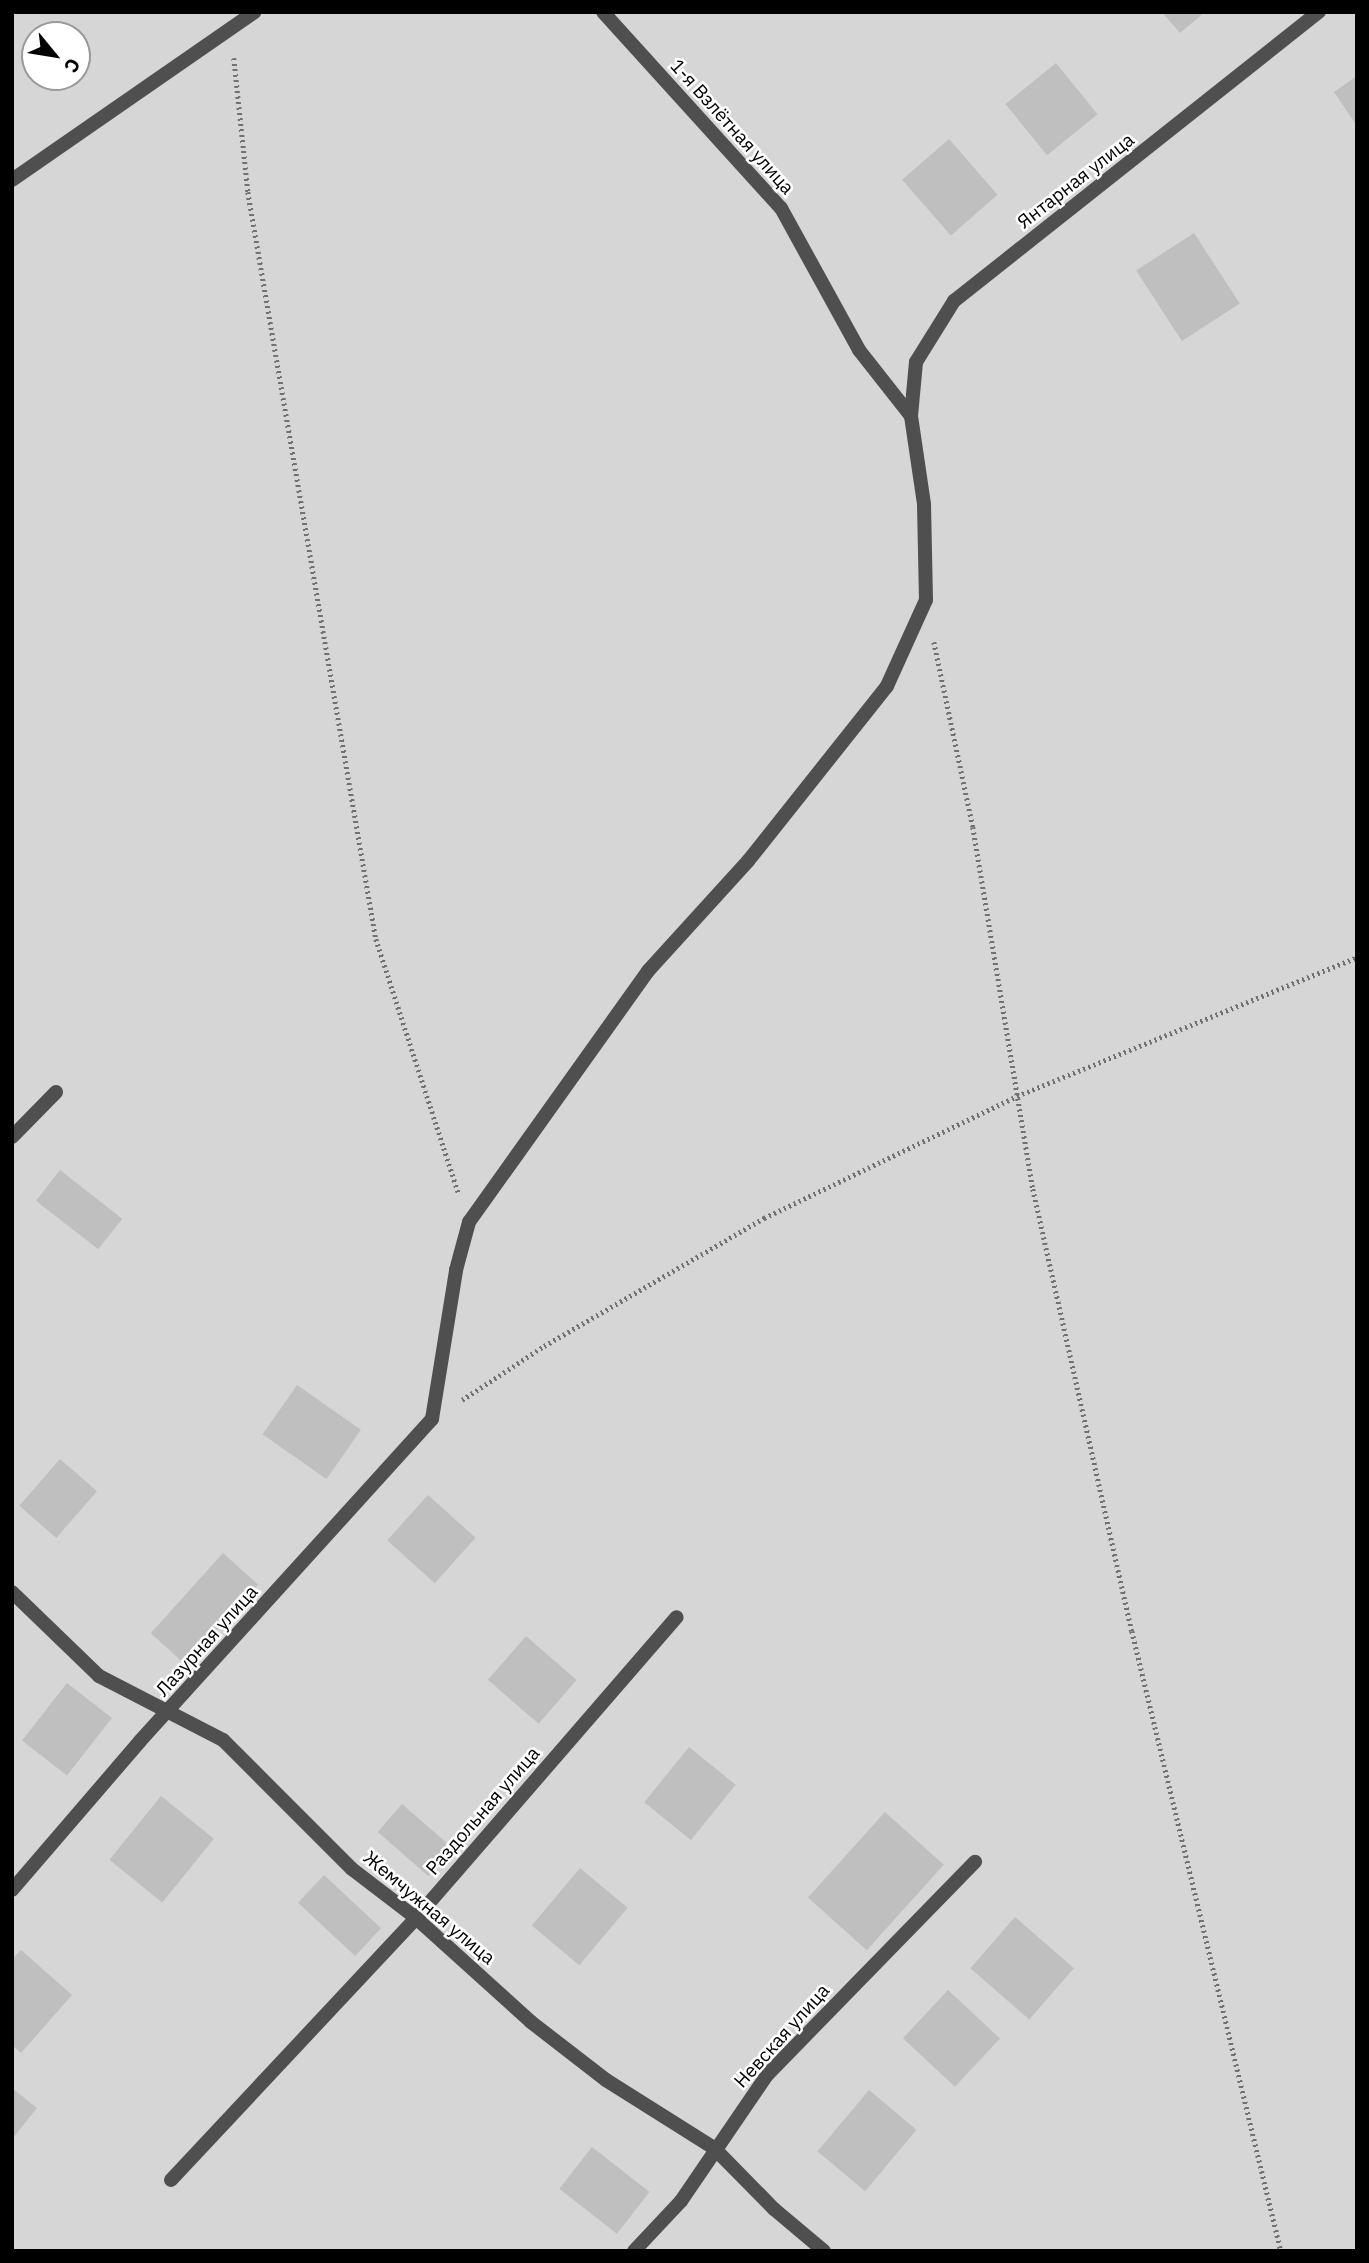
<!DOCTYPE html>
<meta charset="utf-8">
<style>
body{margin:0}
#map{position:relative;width:1369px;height:2263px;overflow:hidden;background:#fff;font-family:"IBM Plex Sans",sans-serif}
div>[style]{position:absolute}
.green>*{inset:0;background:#d6d6d6}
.building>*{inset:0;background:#bfbfbf;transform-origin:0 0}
.path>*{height:4.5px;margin-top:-2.25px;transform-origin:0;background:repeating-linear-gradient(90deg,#717171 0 2px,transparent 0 5.5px)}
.street>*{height:14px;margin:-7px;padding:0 7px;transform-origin:7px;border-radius:7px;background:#4f4f4f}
span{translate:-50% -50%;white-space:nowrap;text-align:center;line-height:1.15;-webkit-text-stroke:5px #fff;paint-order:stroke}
.street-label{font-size:19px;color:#000}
.frame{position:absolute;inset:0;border:14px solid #000;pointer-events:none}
.north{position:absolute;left:21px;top:21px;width:70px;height:70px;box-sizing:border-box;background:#fff;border:2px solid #999;border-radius:50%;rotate:120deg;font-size:19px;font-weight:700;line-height:28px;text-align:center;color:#000}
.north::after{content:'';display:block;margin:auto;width:24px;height:32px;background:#000;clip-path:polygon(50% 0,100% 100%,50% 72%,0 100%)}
</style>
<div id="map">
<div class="green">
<div style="clip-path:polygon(evenodd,12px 12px,1357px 12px,1357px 2251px,12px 2251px,12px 12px,35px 35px,77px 35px,77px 77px,35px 77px,35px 35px)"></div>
</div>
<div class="building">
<div style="clip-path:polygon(1162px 12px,1205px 12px,1180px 33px)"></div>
<div style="left:1056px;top:63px;width:66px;height:65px;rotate:51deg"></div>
<div style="clip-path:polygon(1357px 76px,1357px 126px,1334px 92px)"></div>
<div style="left:949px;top:139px;width:74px;height:62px;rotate:49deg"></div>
<div style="left:1194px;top:233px;width:84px;height:69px;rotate:57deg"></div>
<div style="left:60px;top:1170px;width:79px;height:39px;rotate:38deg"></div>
<div style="left:297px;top:1385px;width:78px;height:60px;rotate:35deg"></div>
<div style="left:60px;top:1459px;width:49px;height:62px;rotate:41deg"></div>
<div style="left:428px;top:1495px;width:64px;height:61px;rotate:42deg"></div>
<div style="left:223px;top:1553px;width:47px;height:108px;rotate:42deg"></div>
<div style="left:526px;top:1636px;width:67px;height:58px;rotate:41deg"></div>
<div style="left:67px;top:1683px;width:57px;height:73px;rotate:38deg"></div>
<div style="left:689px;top:1747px;width:60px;height:71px;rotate:39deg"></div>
<div style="left:161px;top:1796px;width:68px;height:82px;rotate:39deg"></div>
<div style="left:402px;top:1804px;width:67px;height:37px;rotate:41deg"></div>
<div style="left:885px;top:1812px;width:79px;height:115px;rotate:42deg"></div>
<div style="left:580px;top:1868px;width:62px;height:75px;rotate:40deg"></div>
<div style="left:324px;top:1875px;width:78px;height:38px;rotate:43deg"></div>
<div style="left:1015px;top:1917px;width:78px;height:68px;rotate:41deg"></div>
<div style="clip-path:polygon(21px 1950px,72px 1995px,21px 2053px,12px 2045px,12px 1959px)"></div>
<div style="left:948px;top:1990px;width:71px;height:66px;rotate:43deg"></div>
<div style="clip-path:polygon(12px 2088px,37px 2108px,12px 2139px)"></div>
<div style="left:869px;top:2090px;width:62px;height:80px;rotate:40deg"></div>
<div style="left:592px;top:2147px;width:73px;height:53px;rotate:38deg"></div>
</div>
<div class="path">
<div style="left:234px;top:58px;width:135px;rotate:84deg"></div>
<div style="left:248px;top:192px;width:758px;rotate:80.28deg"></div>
<div style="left:376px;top:939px;width:268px;rotate:72deg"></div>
<div style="left:934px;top:642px;width:189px;rotate:78.1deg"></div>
<div style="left:973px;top:827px;width:367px;rotate:80.6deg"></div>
<div style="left:1033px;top:1189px;width:453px;rotate:77.4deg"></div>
<div style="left:1132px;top:1631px;width:638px;rotate:76.49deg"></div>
<div style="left:462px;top:1400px;width:98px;rotate:-33.4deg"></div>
<div style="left:544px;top:1346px;width:255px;rotate:-30.2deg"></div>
<div style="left:764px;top:1218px;width:281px;rotate:-25.7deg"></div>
<div style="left:1017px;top:1096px;width:367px;rotate:-22.2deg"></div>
</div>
<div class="street">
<div style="left:603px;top:12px;width:265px;rotate:47.8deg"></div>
<div style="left:781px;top:208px;width:162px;rotate:61.2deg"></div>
<div style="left:859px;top:350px;width:84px;rotate:51.8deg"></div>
<div style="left:12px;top:180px;width:295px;rotate:-34.7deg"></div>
<div style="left:12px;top:1137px;width:63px;rotate:-45.6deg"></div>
<div style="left:12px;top:1592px;width:121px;rotate:44deg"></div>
<div style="left:99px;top:1676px;width:140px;rotate:27.3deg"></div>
<div style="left:223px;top:1740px;width:182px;rotate:45deg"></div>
<div style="left:352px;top:1869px;width:81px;rotate:37.4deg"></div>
<div style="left:416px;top:1918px;width:155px;rotate:42.1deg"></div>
<div style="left:531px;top:2022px;width:95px;rotate:37.7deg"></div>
<div style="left:606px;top:2080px;width:128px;rotate:32.2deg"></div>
<div style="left:714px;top:2148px;width:86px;rotate:45.5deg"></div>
<div style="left:774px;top:2209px;width:65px;rotate:40deg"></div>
<div style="left:12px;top:1890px;width:196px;rotate:-49.3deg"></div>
<div style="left:140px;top:1741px;width:435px;rotate:-47.8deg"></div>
<div style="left:432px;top:1419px;width:151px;rotate:-80.8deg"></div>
<div style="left:456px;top:1270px;width:50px;rotate:-74.8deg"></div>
<div style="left:469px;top:1222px;width:308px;rotate:-54.5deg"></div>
<div style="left:648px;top:971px;width:149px;rotate:-47.7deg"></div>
<div style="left:748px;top:861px;width:223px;rotate:-51.5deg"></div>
<div style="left:887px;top:686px;width:94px;rotate:-65.6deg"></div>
<div style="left:926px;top:600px;width:96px;rotate:-91.2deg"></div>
<div style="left:924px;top:504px;width:89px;rotate:-98.4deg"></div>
<div style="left:911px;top:416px;width:54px;rotate:-84.7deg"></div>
<div style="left:916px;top:362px;width:72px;rotate:-58.1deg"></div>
<div style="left:954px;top:301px;width:466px;rotate:-38.4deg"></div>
<div style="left:171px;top:2180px;width:359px;rotate:-46.9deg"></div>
<div style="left:416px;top:1918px;width:398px;rotate:-49.1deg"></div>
<div style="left:634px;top:2251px;width:69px;rotate:-46.8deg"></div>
<div style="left:681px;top:2201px;width:153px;rotate:-55.7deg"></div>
<div style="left:767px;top:2075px;width:298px;rotate:-45.7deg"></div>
</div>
<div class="street-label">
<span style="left:732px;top:127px;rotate:48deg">1-я Взлётная улица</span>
<span style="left:1076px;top:181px;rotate:-38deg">Янтарная улица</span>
<span style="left:207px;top:1641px;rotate:-48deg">Лазурная улица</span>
<span style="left:483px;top:1811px;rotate:-49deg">Раздольная улица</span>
<span style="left:429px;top:1908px;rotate:40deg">Жемчужная улица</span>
<span style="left:782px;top:2036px;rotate:-48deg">Невская улица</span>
</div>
<div class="frame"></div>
<div class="north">С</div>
</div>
